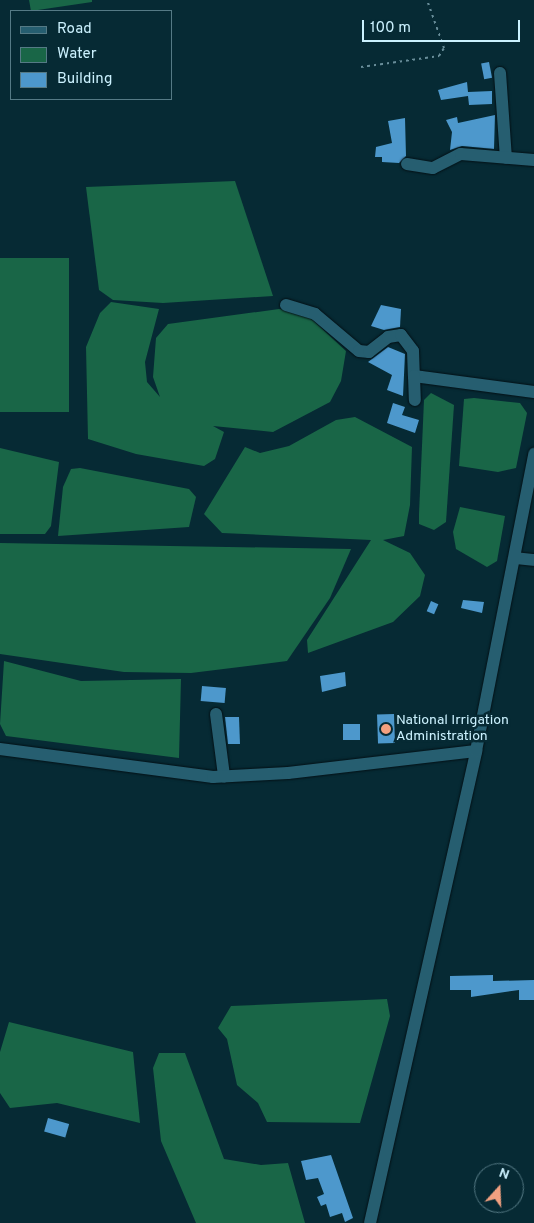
<!DOCTYPE html>
<style>
body{margin:0}
#map{position:relative;width:534px;height:1223px;overflow:hidden;background:#062a34;font-family:Overpass,sans-serif}
div>[style]{position:absolute}
.water>*{inset:0;background:#196647;transform-origin:0 0}
.building>*{inset:0;background:#4d98cc;transform-origin:0 0}
.path>*{height:2px;margin-top:-1px;transform-origin:0;background:repeating-linear-gradient(90deg,#688d99 0 2.5px,transparent 0 6.5px)}
.roads{filter:drop-shadow(0 0 1px #041015) drop-shadow(0 0 1px #041015)}
.minor>*{height:12px;margin:-6px;padding:0 6px;transform-origin:6px;border-radius:6px;background:#265e70}
.dots>*{width:14px;height:14px;translate:-50% -50%;box-sizing:border-box;border:2px solid #062a34;border-radius:50%}
span{translate:-50% -50%;white-space:nowrap;text-align:center;line-height:1.15;-webkit-text-stroke:5px #062a34;paint-order:stroke}
.poi-label{font-size:14px;color:#cbf1fe}
.left{translate:0 -50%;text-align:left}
.legend{position:absolute;left:10px;top:10px;width:162px;height:90px;box-sizing:border-box;background:#062a34;border:1px solid #557a85;margin:0;padding:6px 9px;list-style:none;font-size:15px;color:#cbf1fe}
.legend li{display:flex;align-items:center;gap:10px;height:25px}
.legend b{width:25px;border:1px solid #557a85}
.north{position:absolute;left:474px;top:1163px;width:50px;height:50px;box-sizing:border-box;background:#062a34;border:1px solid #557a85;border-radius:50%;rotate:20deg;font-size:14px;font-weight:700;line-height:20px;text-align:center;color:#cbf1fe}
.north::after{content:'';display:block;margin:auto;width:18px;height:22px;background:#f2a080;clip-path:polygon(50% 0,100% 100%,50% 72%,0 100%)}
.scale{position:absolute;left:362px;top:20px;width:158px;height:22px;box-sizing:border-box;border:2px solid #cbf1fe;border-top:0;padding-left:6px;font-size:15px;line-height:18px;white-space:nowrap;color:#cbf1fe;-webkit-text-stroke:4px #062a34;paint-order:stroke}
</style>
<div id="map">
<div class="water">
<div style="clip-path:polygon(29px 0,92px 0,92px 2px,31px 11px)"></div>
<div style="clip-path:polygon(235px 181px,273px 296px,163px 303px,113px 300px,99px 290px,86px 187px)"></div>
<div style="left:0;top:258px;width:69px;height:154px"></div>
<div style="clip-path:polygon(111px 302px,159px 309px,145px 362px,147px 382px,160px 397px,153px 377px,156px 338px,168px 324px,279px 309px,304px 312px,346px 351px,341px 381px,330px 402px,273px 432px,213px 426px,224px 432px,215px 459px,204px 466px,136px 454px,88px 439px,86px 347px,100px 313px)"></div>
<div style="clip-path:polygon(431px 393px,454px 405px,446px 522px,434px 530px,419px 524px,419px 514px,424px 400px)"></div>
<div style="clip-path:polygon(474px 398px,520px 403px,527px 413px,516px 468px,498px 472px,459px 466px,464px 399px)"></div>
<div style="clip-path:polygon(355px 417px,412px 447px,410px 505px,404px 536px,383px 540px,410px 553px,425px 575px,420px 596px,393px 622px,308px 653px,307px 640px,371px 540px,222px 533px,204px 514px,245px 447px,260px 453px,289px 446px,336px 420px)"></div>
<div style="clip-path:polygon(0 448px,59px 462px,51px 526px,45px 534px,0 534px)"></div>
<div style="clip-path:polygon(80px 468px,189px 489px,196px 497px,189px 527px,58px 536px,63px 487px,71px 469px)"></div>
<div style="clip-path:polygon(460px 507px,505px 516px,497px 561px,487px 567px,456px 549px,453px 532px)"></div>
<div style="clip-path:polygon(0 543px,351px 549px,330px 598px,287px 661px,191px 673px,124px 672px,0 654px)"></div>
<div style="clip-path:polygon(4px 661px,81px 681px,181px 679px,179px 758px,6px 736px,0 724px)"></div>
<div style="clip-path:polygon(387px 999px,390px 1016px,360px 1123px,267px 1122px,258px 1103px,237px 1085px,227px 1039px,218px 1028px,231px 1006px)"></div>
<div style="clip-path:polygon(9px 1022px,133px 1052px,140px 1123px,57px 1103px,10px 1108px,0 1093px,0 1052px)"></div>
<div style="clip-path:polygon(159px 1053px,185px 1053px,224px 1159px,261px 1165px,288px 1163px,305px 1223px,196px 1223px,161px 1141px,153px 1068px)"></div>
</div>
<div class="building">
<div style="left:489px;top:62px;width:16px;height:8px;rotate:79deg"></div>
<div style="clip-path:polygon(467px 82px,468px 92px,492px 91px,492px 104px,469px 105px,468px 96px,441px 100px,438px 90px)"></div>
<div style="clip-path:polygon(495px 115px,494px 149px,462px 146px,450px 150px,452px 132px,446px 120px,457px 117px,458px 123px)"></div>
<div style="clip-path:polygon(405px 118px,406px 156px,399px 163px,382px 162px,382px 157px,375px 157px,376px 147px,392px 143px,388px 121px)"></div>
<div style="clip-path:polygon(381px 305px,401px 309px,400px 327px,384px 330px,371px 326px)"></div>
<div style="clip-path:polygon(388px 347px,405px 354px,403px 396px,387px 390px,392px 375px,368px 362px)"></div>
<div style="clip-path:polygon(393px 403px,405px 407px,402px 415px,419px 420px,415px 433px,387px 423px)"></div>
<div style="clip-path:polygon(463px 600px,484px 602px,482px 613px,461px 608px)"></div>
<div style="left:431px;top:601px;width:8px;height:11px;rotate:23deg"></div>
<div style="clip-path:polygon(345px 672px,346px 686px,322px 692px,320px 676px)"></div>
<div style="left:202px;top:686px;width:24px;height:15px;rotate:5deg"></div>
<div style="left:394px;top:714px;width:29px;height:17px;rotate:88deg"></div>
<div style="clip-path:polygon(225px 717px,239px 717px,240px 744px,228px 744px)"></div>
<div style="left:343px;top:724px;width:17px;height:16px"></div>
<div style="clip-path:polygon(493px 975px,493px 981px,534px 980px,534px 1000px,519px 1000px,519px 990px,471px 997px,471px 990px,450px 990px,450px 976px)"></div>
<div style="left:48px;top:1118px;width:22px;height:14px;rotate:16deg"></div>
<div style="clip-path:polygon(331px 1155px,353px 1218px,345px 1222px,342px 1213px,330px 1217px,326px 1204px,321px 1206px,317px 1197px,324px 1194px,318px 1178px,306px 1180px,301px 1161px)"></div>
</div>
<div class="path">
<div style="left:361px;top:67px;width:79px;rotate:-8deg"></div>
<div style="left:439px;top:56px;width:9px;rotate:-58deg"></div>
<div style="left:444px;top:48px;width:51px;rotate:-109.5deg"></div>
</div>
<div class="roads">
<div class="minor">
<div style="left:500px;top:73px;width:85px;rotate:86deg"></div>
<div style="left:407px;top:164px;width:26px;rotate:9deg"></div>
<div style="left:433px;top:168px;width:31px;rotate:-27deg"></div>
<div style="left:461px;top:154px;width:73px;rotate:4.7deg"></div>
<div style="left:286px;top:305px;width:30px;rotate:17deg"></div>
<div style="left:315px;top:314px;width:57px;rotate:40.1deg"></div>
<div style="left:359px;top:351px;width:10px;rotate:6deg"></div>
<div style="left:369px;top:352px;width:24px;rotate:-38deg"></div>
<div style="left:388px;top:337px;width:13px;rotate:-9deg"></div>
<div style="left:401px;top:335px;width:20px;rotate:53deg"></div>
<div style="left:413px;top:351px;width:25px;rotate:88deg"></div>
<div style="left:414px;top:376px;width:121px;rotate:7.6deg"></div>
<div style="left:414px;top:376px;width:24px;rotate:88deg"></div>
<div style="left:515px;top:558px;width:19px;rotate:6deg"></div>
<div style="left:216px;top:714px;width:63px;rotate:82.6deg"></div>
<div style="left:0;top:749px;width:215px;rotate:7.5deg"></div>
<div style="left:213px;top:777px;width:75px;rotate:-3.1deg"></div>
<div style="left:288px;top:773px;width:189px;rotate:-6.7deg"></div>
<div style="left:370px;top:1223px;width:484px;rotate:-77.3deg"></div>
<div style="left:476px;top:751px;width:303px;rotate:-78.9deg"></div>
</div>
</div>
<div class="dots">
<div style="left:386px;top:729px;background:#f2a080"></div>
</div>
<div class="poi-label">
<span class="left" style="left:396px;top:729px">National Irrigation<br>Administration</span>
</div>
<ul class="legend">
<li><b style="height:6px;background:#265e70"></b>Road</li>
<li><b style="height:14px;background:#196647"></b>Water</li>
<li><b style="height:14px;background:#4d98cc"></b>Building</li>
</ul>
<div class="north">N</div>
<div class="scale">100 m</div>
</div>
